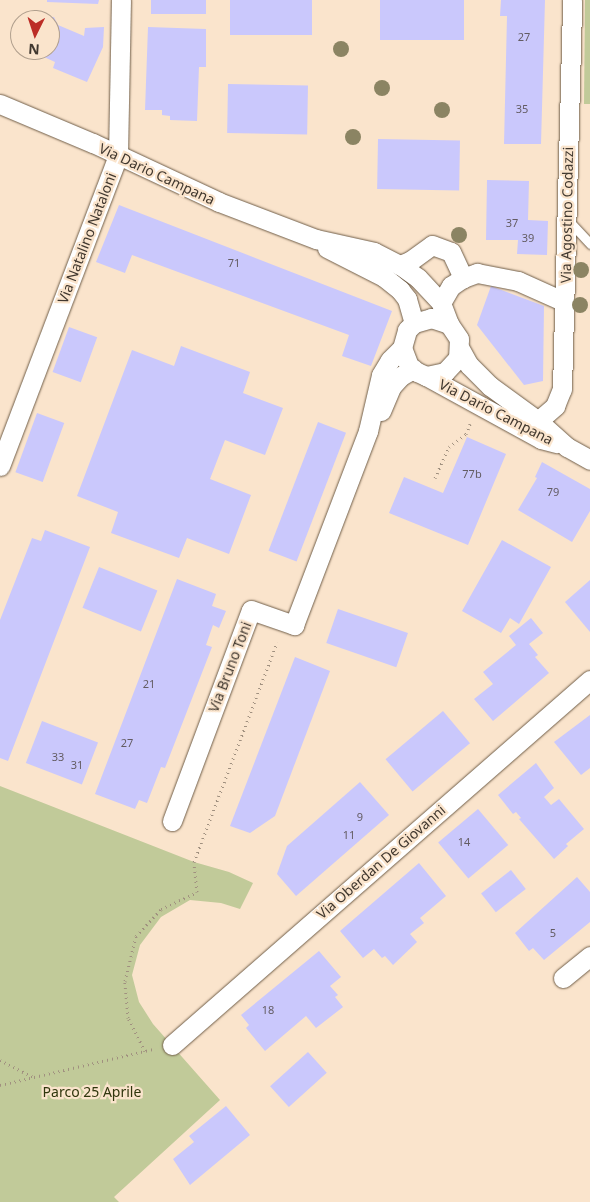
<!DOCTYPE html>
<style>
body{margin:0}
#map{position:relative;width:590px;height:1202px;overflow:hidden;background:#fae4cc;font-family:"Noto Sans",sans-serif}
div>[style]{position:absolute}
.green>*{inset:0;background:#c1ca99}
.building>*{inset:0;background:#cac8fc;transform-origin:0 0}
.path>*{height:3px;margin-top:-1.5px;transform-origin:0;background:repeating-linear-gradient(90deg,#a0907f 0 1px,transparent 0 5px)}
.roads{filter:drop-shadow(0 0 1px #705e49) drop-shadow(0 0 1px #705e49)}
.lane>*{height:9px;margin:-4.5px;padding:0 4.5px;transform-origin:4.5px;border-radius:4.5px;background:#fff}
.street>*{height:19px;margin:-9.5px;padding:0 9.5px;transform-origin:9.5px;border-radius:9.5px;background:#fff}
.trees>*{width:16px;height:16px;margin:-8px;border-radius:50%;background:#8b8463}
span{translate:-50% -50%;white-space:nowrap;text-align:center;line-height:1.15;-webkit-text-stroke:4.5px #fae4cc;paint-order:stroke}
.number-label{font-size:11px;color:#635c62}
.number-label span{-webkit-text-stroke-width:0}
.street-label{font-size:14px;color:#41382f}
.park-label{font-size:14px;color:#30360d}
.north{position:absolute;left:10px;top:10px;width:50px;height:50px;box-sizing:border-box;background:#fae4cc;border:1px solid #b09f8d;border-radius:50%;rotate:184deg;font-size:14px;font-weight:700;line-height:20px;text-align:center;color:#41382f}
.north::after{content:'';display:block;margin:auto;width:18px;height:22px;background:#bc2d26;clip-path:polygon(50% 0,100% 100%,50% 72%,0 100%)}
</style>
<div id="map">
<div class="green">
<div style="clip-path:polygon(585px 0,590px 0,590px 104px,584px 104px)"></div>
<div style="clip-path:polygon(0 786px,194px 862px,229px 872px,253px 883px,240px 909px,221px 903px,190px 900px,161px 917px,140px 945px,132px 975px,139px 1002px,153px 1024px,220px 1100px,114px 1197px,119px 1202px,0 1202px)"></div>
</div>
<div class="building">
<div style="clip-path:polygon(47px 0,99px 0,98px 4px,47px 2px)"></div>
<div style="left:151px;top:0;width:55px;height:14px"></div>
<div style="left:230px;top:0;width:82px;height:35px"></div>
<div style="left:380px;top:0;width:84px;height:40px"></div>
<div style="clip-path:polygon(501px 0,545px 0,541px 144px,504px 144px,507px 16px,500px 16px)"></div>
<div style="clip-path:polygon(39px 16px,54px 17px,58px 25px,84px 36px,85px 28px,104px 27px,103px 47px,87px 82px,53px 68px,55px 62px,44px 57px,47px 50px,50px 50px,50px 20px,39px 20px)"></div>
<div style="clip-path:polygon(148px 27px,206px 29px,206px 67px,199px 67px,197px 121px,170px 120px,170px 116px,162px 115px,162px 110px,145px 110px)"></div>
<div style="left:228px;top:84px;width:80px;height:49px;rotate:1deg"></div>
<div style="left:378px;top:139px;width:82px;height:50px;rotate:1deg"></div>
<div style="clip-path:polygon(487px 180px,529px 181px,528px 220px,548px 221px,547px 255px,517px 254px,518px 240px,486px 240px)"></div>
<div style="clip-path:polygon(119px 205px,392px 311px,371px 366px,342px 356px,349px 335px,132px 255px,125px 273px,96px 262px)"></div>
<div style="clip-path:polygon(491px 286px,544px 306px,543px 381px,524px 385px,477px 325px)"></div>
<div style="left:69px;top:327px;width:30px;height:48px;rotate:20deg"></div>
<div style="clip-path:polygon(181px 346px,250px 372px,243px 393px,283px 408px,265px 455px,225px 440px,210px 479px,251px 495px,229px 554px,187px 538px,179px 558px,111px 533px,118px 512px,77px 496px,132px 350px,174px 366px)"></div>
<div style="left:37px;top:413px;width:29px;height:63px;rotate:20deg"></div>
<div style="left:318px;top:422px;width:30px;height:138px;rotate:21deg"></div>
<div style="clip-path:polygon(467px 437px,506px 454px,468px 545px,389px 513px,404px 477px,443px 493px)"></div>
<div style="clip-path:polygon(542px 462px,590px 489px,590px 511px,572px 542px,518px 510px,537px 478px,535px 477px)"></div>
<div style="clip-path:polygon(45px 530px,90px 547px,8px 761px,0 758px,0 620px,32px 538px,41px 541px)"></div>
<div style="clip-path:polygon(502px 540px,551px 567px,519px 624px,510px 618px,501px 633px,462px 611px)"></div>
<div style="left:99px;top:567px;width:63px;height:44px;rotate:22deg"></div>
<div style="clip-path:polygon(177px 579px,216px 594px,212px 606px,226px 611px,219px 628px,213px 625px,206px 645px,212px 647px,165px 768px,161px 767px,147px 803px,139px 800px,135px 809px,95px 794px)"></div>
<div style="clip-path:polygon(590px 580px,590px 632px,565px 602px)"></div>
<div style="left:338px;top:609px;width:74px;height:36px;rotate:19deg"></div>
<div style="clip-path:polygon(531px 618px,543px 633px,529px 644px,538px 655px,535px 657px,549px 673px,493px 721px,474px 699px,493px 684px,483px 672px,516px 645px,509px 636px)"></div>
<div style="clip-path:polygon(295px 657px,330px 671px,275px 816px,250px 833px,230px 826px)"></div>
<div style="left:443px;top:711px;width:42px;height:75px;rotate:50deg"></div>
<div style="clip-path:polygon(590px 715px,590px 768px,581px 775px,554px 742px)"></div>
<div style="left:42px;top:721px;width:60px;height:45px;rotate:21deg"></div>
<div style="clip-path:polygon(536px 763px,554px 788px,544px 797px,551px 805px,559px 799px,584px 829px,566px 844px,568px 846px,554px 859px,519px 819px,521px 818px,516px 812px,513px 814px,498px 795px)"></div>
<div style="clip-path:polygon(360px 782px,389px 815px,296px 896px,277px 874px,287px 846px)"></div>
<div style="left:478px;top:809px;width:47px;height:52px;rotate:50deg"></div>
<div style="clip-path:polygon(419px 863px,446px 896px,420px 918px,424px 923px,410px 934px,417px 942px,393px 965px,385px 956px,382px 958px,374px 949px,363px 958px,340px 931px)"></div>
<div style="left:511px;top:870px;width:24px;height:38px;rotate:52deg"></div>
<div style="clip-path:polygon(577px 877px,590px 892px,590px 922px,544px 960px,533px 948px,529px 951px,515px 933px)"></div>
<div style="clip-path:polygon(319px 951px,341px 977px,330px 986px,338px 995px,335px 997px,343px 1007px,316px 1028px,306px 1016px,265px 1051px,246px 1028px,249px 1025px,241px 1015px)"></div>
<div style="left:308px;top:1052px;width:28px;height:51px;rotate:48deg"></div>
<div style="clip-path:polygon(226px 1106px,250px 1135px,190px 1185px,173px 1159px,194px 1142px,189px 1136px)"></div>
</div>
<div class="path">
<div style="left:435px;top:478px;width:34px;rotate:-66deg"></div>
<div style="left:449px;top:447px;width:21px;rotate:-37deg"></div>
<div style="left:466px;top:434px;width:11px;rotate:-68deg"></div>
<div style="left:145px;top:1051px;width:37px;rotate:-117deg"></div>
<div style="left:128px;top:1018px;width:37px;rotate:-95deg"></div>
<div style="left:125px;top:981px;width:46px;rotate:-76.3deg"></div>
<div style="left:136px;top:936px;width:37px;rotate:-47deg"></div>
<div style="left:161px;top:909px;width:40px;rotate:-25deg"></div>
<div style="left:197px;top:892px;width:30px;rotate:-96deg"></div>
<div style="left:194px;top:862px;width:235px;rotate:-69.3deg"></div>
<div style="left:0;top:1060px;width:37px;rotate:27deg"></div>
<div style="left:0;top:1085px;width:157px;rotate:-13.2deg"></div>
</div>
<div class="roads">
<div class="lane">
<div style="left:568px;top:220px;width:33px;rotate:47deg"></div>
</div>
<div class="street">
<div style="left:0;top:104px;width:101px;rotate:22.8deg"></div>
<div style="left:93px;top:143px;width:139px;rotate:25.1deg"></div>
<div style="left:219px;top:202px;width:104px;rotate:20.9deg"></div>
<div style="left:316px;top:239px;width:59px;rotate:12.6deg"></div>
<div style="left:374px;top:252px;width:29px;rotate:27deg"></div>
<div style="left:400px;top:265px;width:22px;rotate:36deg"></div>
<div style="left:418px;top:278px;width:34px;rotate:47deg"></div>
<div style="left:441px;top:303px;width:22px;rotate:69deg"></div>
<div style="left:449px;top:324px;width:18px;rotate:56deg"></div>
<div style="left:459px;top:339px;width:19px;rotate:93deg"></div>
<div style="left:458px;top:358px;width:19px;rotate:133deg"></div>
<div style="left:445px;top:372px;width:19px;rotate:168deg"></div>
<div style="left:426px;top:376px;width:10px;rotate:-156deg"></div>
<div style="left:417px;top:372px;width:10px;rotate:-143deg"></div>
<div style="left:409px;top:366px;width:19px;rotate:-111deg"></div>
<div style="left:402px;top:348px;width:19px;rotate:-74deg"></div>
<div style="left:407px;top:330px;width:10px;rotate:-45deg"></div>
<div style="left:414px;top:323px;width:18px;rotate:-16deg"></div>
<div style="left:431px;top:318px;width:19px;rotate:18deg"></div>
<div style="left:327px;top:248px;width:64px;rotate:27deg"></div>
<div style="left:384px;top:277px;width:21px;rotate:39deg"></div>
<div style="left:400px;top:290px;width:11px;rotate:52deg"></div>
<div style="left:407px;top:299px;width:25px;rotate:74deg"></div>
<div style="left:400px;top:265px;width:11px;rotate:-22deg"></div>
<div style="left:410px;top:261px;width:27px;rotate:-36deg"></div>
<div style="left:432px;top:245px;width:20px;rotate:20deg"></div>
<div style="left:451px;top:252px;width:29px;rotate:65deg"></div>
<div style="left:441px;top:303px;width:20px;rotate:-60deg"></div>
<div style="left:451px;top:286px;width:14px;rotate:-34deg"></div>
<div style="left:463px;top:278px;width:15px;rotate:-20deg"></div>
<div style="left:477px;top:273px;width:42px;rotate:11deg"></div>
<div style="left:518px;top:281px;width:51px;rotate:24.1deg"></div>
<div style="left:460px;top:349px;width:18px;rotate:61deg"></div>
<div style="left:469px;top:365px;width:30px;rotate:45deg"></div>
<div style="left:490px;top:386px;width:59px;rotate:36.1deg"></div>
<div style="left:538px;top:421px;width:39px;rotate:42deg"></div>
<div style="left:567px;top:447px;width:26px;rotate:29deg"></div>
<div style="left:426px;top:376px;width:131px;rotate:28.7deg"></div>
<div style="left:541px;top:439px;width:16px;rotate:15deg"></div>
<div style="left:381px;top:411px;width:26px;rotate:-67deg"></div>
<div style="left:391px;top:387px;width:15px;rotate:-48deg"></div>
<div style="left:401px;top:376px;width:14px;rotate:-30deg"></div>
<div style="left:538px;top:421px;width:23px;rotate:-41deg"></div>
<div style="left:555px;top:406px;width:18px;rotate:-68deg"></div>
<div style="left:562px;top:389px;width:389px;rotate:-88.5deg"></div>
<div style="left:0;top:466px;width:333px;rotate:-69.2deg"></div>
<div style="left:118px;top:155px;width:155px;rotate:-88.9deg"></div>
<div style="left:172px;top:821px;width:225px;rotate:-69.5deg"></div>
<div style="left:251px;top:610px;width:46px;rotate:19.2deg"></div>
<div style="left:294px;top:625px;width:208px;rotate:-69.1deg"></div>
<div style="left:368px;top:431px;width:57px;rotate:-76.9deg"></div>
<div style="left:381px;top:375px;width:17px;rotate:-59deg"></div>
<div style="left:390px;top:360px;width:17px;rotate:-45deg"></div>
<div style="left:563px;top:978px;width:35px;rotate:-39deg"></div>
<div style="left:172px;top:1045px;width:555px;rotate:-41.13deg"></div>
</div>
</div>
<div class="trees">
<div style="left:341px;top:49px"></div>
<div style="left:382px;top:88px"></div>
<div style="left:442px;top:110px"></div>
<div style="left:353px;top:137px"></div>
<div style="left:459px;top:235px"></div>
<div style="left:581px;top:270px"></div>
<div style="left:580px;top:305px"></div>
</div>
<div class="number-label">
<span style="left:524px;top:37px">27</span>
<span style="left:522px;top:109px">35</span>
<span style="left:512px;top:223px">37</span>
<span style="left:528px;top:238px">39</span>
<span style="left:234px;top:263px">71</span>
<span style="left:472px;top:474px">77b</span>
<span style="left:553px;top:492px">79</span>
<span style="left:149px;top:684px">21</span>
<span style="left:127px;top:743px">27</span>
<span style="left:58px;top:757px">33</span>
<span style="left:77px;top:765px">31</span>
<span style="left:360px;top:817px">9</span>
<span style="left:349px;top:835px">11</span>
<span style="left:464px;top:842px">14</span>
<span style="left:553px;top:933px">5</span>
<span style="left:268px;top:1010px">18</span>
</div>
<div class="street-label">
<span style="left:157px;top:174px;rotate:25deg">Via Dario Campana</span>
<span style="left:567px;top:215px;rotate:-89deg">Via Agostino Codazzi</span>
<span style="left:87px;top:238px;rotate:-69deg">Via Natalino Nataloni</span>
<span style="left:496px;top:412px;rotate:27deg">Via Dario Campana</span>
<span style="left:230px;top:667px;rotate:-69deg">Via Bruno Toni</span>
<span style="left:381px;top:862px;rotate:-41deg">Via Oberdan De Giovanni</span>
</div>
<div class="park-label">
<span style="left:92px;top:1092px">Parco 25 Aprile</span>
</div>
<div class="north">N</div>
</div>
